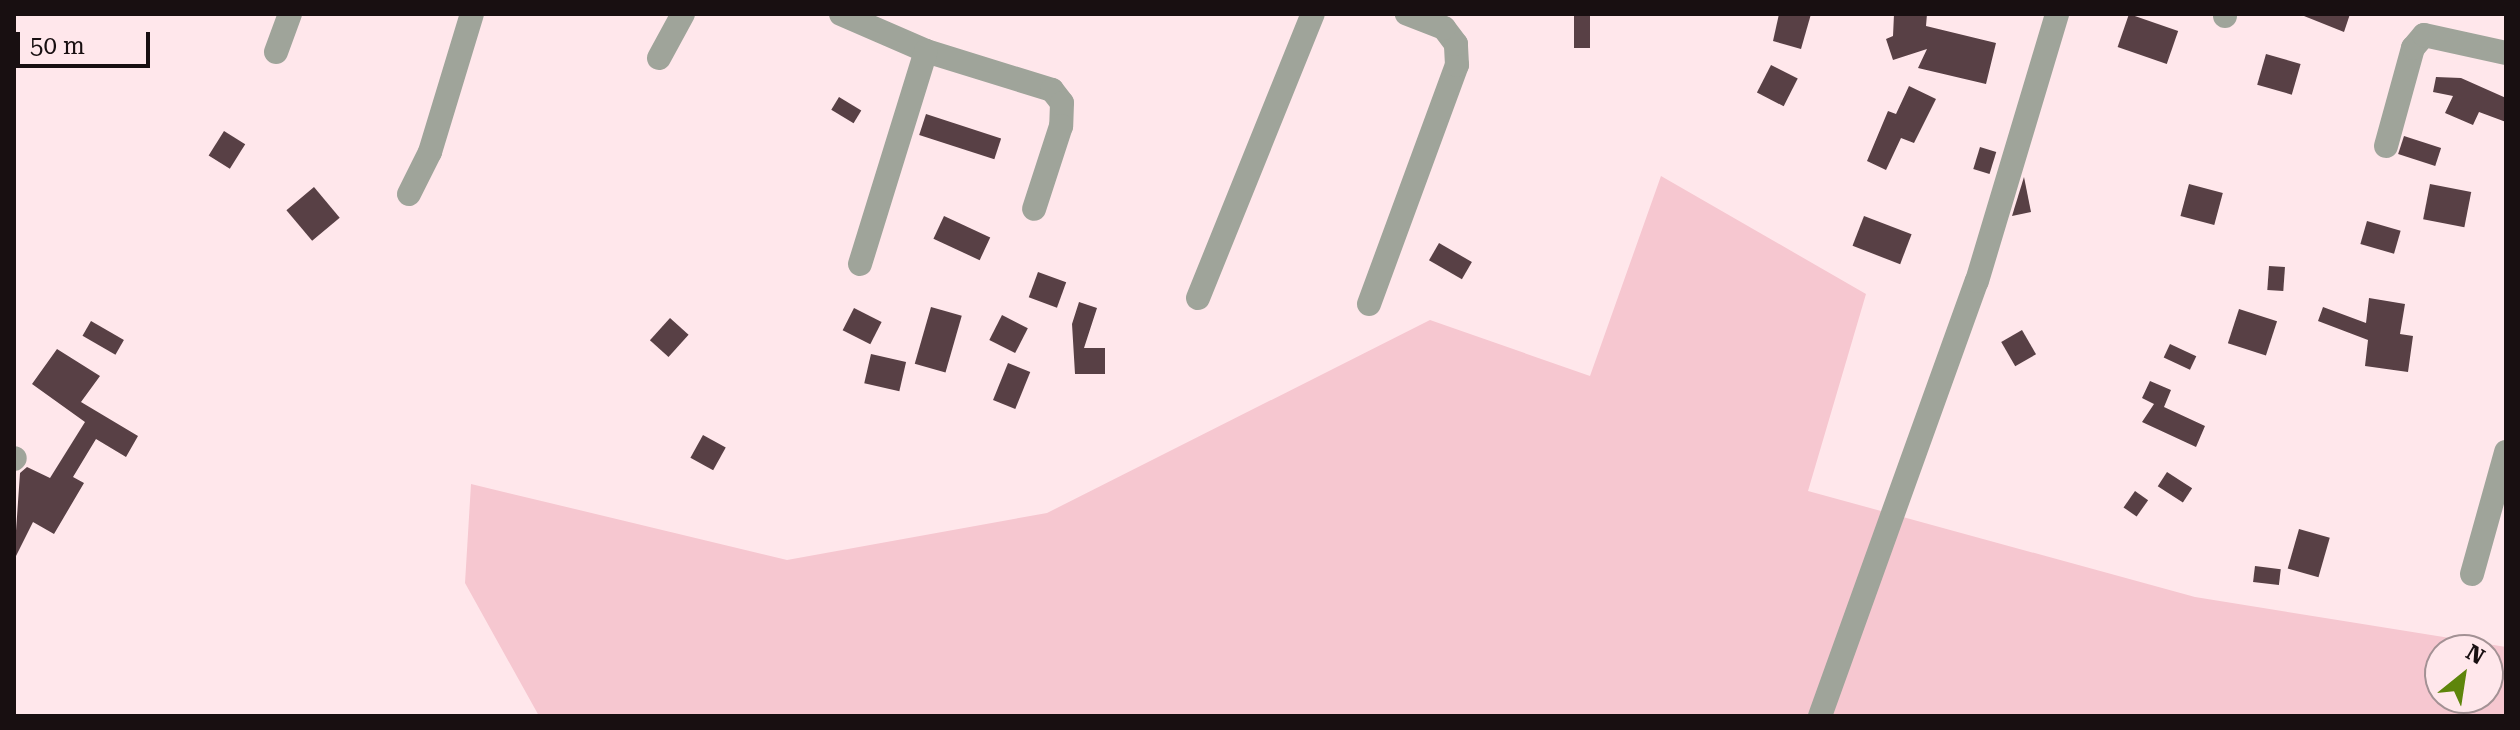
<!DOCTYPE html>
<style>
body{margin:0}
#map{position:relative;width:2520px;height:730px;overflow:hidden;background:#ffe7eb;font-family:"Roboto Serif",serif}
div>[style]{position:absolute}
.green>*{inset:0;background:#f6c7d0}
.building>*{inset:0;background:#584045;transform-origin:0 0}
.minor>*{height:24px;margin:-12px;padding:0 12px;transform-origin:12px;border-radius:12px;background:#9fa49a}
span{translate:-50% -50%;white-space:nowrap;text-align:center;line-height:1.15;-webkit-text-stroke:8px #ffe7eb;paint-order:stroke}
.frame{position:absolute;inset:0;border:16px solid #180f11;pointer-events:none}
.north{position:absolute;left:2424px;top:634px;width:80px;height:80px;box-sizing:border-box;background:#ffe7eb;border:2px solid #a39194;border-radius:50%;rotate:30deg;font-size:22px;font-weight:700;line-height:32px;text-align:center;color:#180f11}
.north::after{content:'';display:block;margin:auto;width:28px;height:36px;background:#5e850b;clip-path:polygon(50% 0,100% 100%,50% 72%,0 100%)}
.scale{position:absolute;left:16px;top:32px;width:134px;height:36px;box-sizing:border-box;border:4px solid #180f11;border-top:0;padding-left:10px;font-size:24px;line-height:28px;white-space:nowrap;color:#180f11;-webkit-text-stroke:6px #ffe7eb;paint-order:stroke}
</style>
<div id="map">
<div class="green">
<div style="clip-path:polygon(evenodd,1661px 176px,1866px 294px,1808px 491px,2195px 597px,2506px 647px,2506px 716px,539px 716px,465px 583px,471px 484px,787px 560px,1047px 513px,1430px 320px,1590px 376px,1661px 176px,2440px 650px,2488px 650px,2488px 698px,2440px 698px,2440px 650px)"></div>
</div>
<div class="building">
<div style="left:1574px;top:14px;width:16px;height:34px"></div>
<div style="clip-path:polygon(1779px 14px,1811px 14px,1801px 49px,1773px 41px)"></div>
<div style="clip-path:polygon(1894px 14px,1927px 14px,1926px 26px,1996px 43px,1986px 84px,1918px 68px,1927px 49px,1893px 60px,1886px 39px,1893px 36px)"></div>
<div style="left:2129px;top:14px;width:52px;height:35px;rotate:19deg"></div>
<div style="clip-path:polygon(2299px 14px,2350px 14px,2344px 32px)"></div>
<div style="left:2266px;top:54px;width:36px;height:32px;rotate:16deg"></div>
<div style="left:1771px;top:65px;width:30px;height:31px;rotate:27deg"></div>
<div style="clip-path:polygon(2436px 77px,2461px 78px,2506px 98px,2506px 122px,2479px 112px,2473px 125px,2445px 113px,2453px 96px,2433px 92px)"></div>
<div style="clip-path:polygon(1909px 86px,1936px 99px,1914px 143px,1901px 138px,1886px 170px,1867px 161px,1888px 111px,1896px 114px)"></div>
<div style="left:839px;top:97px;width:26px;height:15px;rotate:31deg"></div>
<div style="left:926px;top:114px;width:79px;height:22px;rotate:18deg"></div>
<div style="left:224px;top:131px;width:25px;height:29px;rotate:32deg"></div>
<div style="left:2404px;top:136px;width:39px;height:19px;rotate:18deg"></div>
<div style="left:1980px;top:147px;width:17px;height:23px;rotate:17deg"></div>
<div style="clip-path:polygon(2024px 177px,2031px 212px,2012px 216px)"></div>
<div style="left:2189px;top:184px;width:35px;height:33px;rotate:15deg"></div>
<div style="left:2430px;top:184px;width:42px;height:36px;rotate:11deg"></div>
<div style="left:314px;top:187px;width:40px;height:36px;rotate:50deg"></div>
<div style="left:944px;top:216px;width:51px;height:25px;rotate:25deg"></div>
<div style="left:1864px;top:216px;width:51px;height:32px;rotate:21deg"></div>
<div style="left:2367px;top:221px;width:35px;height:24px;rotate:16deg"></div>
<div style="left:1439px;top:243px;width:38px;height:20px;rotate:30deg"></div>
<div style="left:2269px;top:266px;width:16px;height:24px;rotate:4deg"></div>
<div style="left:1038px;top:272px;width:30px;height:27px;rotate:20deg"></div>
<div style="clip-path:polygon(2369px 298px,2405px 304px,2400px 334px,2413px 336px,2408px 372px,2365px 366px,2368px 340px,2318px 321px,2323px 307px,2366px 323px)"></div>
<div style="clip-path:polygon(1079px 302px,1097px 308px,1084px 348px,1105px 348px,1105px 374px,1075px 374px,1072px 324px)"></div>
<div style="left:931px;top:307px;width:32px;height:59px;rotate:16deg"></div>
<div style="left:854px;top:308px;width:31px;height:25px;rotate:27deg"></div>
<div style="left:2239px;top:309px;width:40px;height:36px;rotate:18deg"></div>
<div style="left:1002px;top:315px;width:29px;height:28px;rotate:27deg"></div>
<div style="left:670px;top:318px;width:25px;height:30px;rotate:42deg"></div>
<div style="left:91px;top:321px;width:38px;height:17px;rotate:30deg"></div>
<div style="left:2022px;top:330px;width:28px;height:24px;rotate:60deg"></div>
<div style="left:2170px;top:344px;width:29px;height:15px;rotate:25deg"></div>
<div style="clip-path:polygon(57px 349px,100px 376px,81px 402px,138px 436px,126px 457px,96px 439px,73px 477px,84px 483px,54px 534px,33px 522px,14px 560px,20px 473px,27px 467px,50px 478px,85px 422px,32px 384px)"></div>
<div style="left:871px;top:354px;width:36px;height:30px;rotate:13deg"></div>
<div style="left:1008px;top:363px;width:24px;height:40px;rotate:22deg"></div>
<div style="clip-path:polygon(2150px 381px,2171px 390px,2164px 407px,2205px 426px,2196px 447px,2142px 422px,2154px 404px,2142px 398px)"></div>
<div style="left:703px;top:435px;width:26px;height:26px;rotate:29deg"></div>
<div style="left:2167px;top:472px;width:30px;height:17px;rotate:33deg"></div>
<div style="left:2135px;top:491px;width:16px;height:20px;rotate:35deg"></div>
<div style="left:2299px;top:529px;width:32px;height:41px;rotate:16deg"></div>
<div style="left:2255px;top:566px;width:26px;height:16px;rotate:7deg"></div>
</div>
<div class="minor">
<div style="left:841px;top:14px;width:93px;rotate:23.5deg"></div>
<div style="left:926px;top:51px;width:132px;rotate:17.2deg"></div>
<div style="left:1052px;top:90px;width:16px;rotate:52deg"></div>
<div style="left:1062px;top:103px;width:23px;rotate:92deg"></div>
<div style="left:1061px;top:126px;width:87px;rotate:108deg"></div>
<div style="left:2225px;top:16px;width:2px;rotate:-90deg"></div>
<div style="left:276px;top:52px;width:40px;rotate:-69.8deg"></div>
<div style="left:659px;top:58px;width:50px;rotate:-61.4deg"></div>
<div style="left:2386px;top:146px;width:102px;rotate:-74.6deg"></div>
<div style="left:2413px;top:48px;width:17px;rotate:-50deg"></div>
<div style="left:2424px;top:35px;width:84px;rotate:12.4deg"></div>
<div style="left:409px;top:194px;width:47px;rotate:-63.4deg"></div>
<div style="left:430px;top:152px;width:144px;rotate:-73.1deg"></div>
<div style="left:860px;top:264px;width:223px;rotate:-72.8deg"></div>
<div style="left:1198px;top:298px;width:306px;rotate:-68deg"></div>
<div style="left:1369px;top:304px;width:255px;rotate:-69.8deg"></div>
<div style="left:1457px;top:65px;width:21px;rotate:-93deg"></div>
<div style="left:1456px;top:44px;width:20px;rotate:-127deg"></div>
<div style="left:1444px;top:28px;width:40px;rotate:-159deg"></div>
<div style="left:14px;top:459px;width:1px;rotate:-45deg"></div>
<div style="left:2472px;top:574px;width:127px;rotate:-74.4deg"></div>
<div style="left:1820px;top:716px;width:462px;rotate:-70.2deg"></div>
<div style="left:1977px;top:281px;width:279px;rotate:-73.3deg"></div>
</div>
<div class="frame"></div>
<div class="north">N</div>
<div class="scale">50 m</div>
</div>
